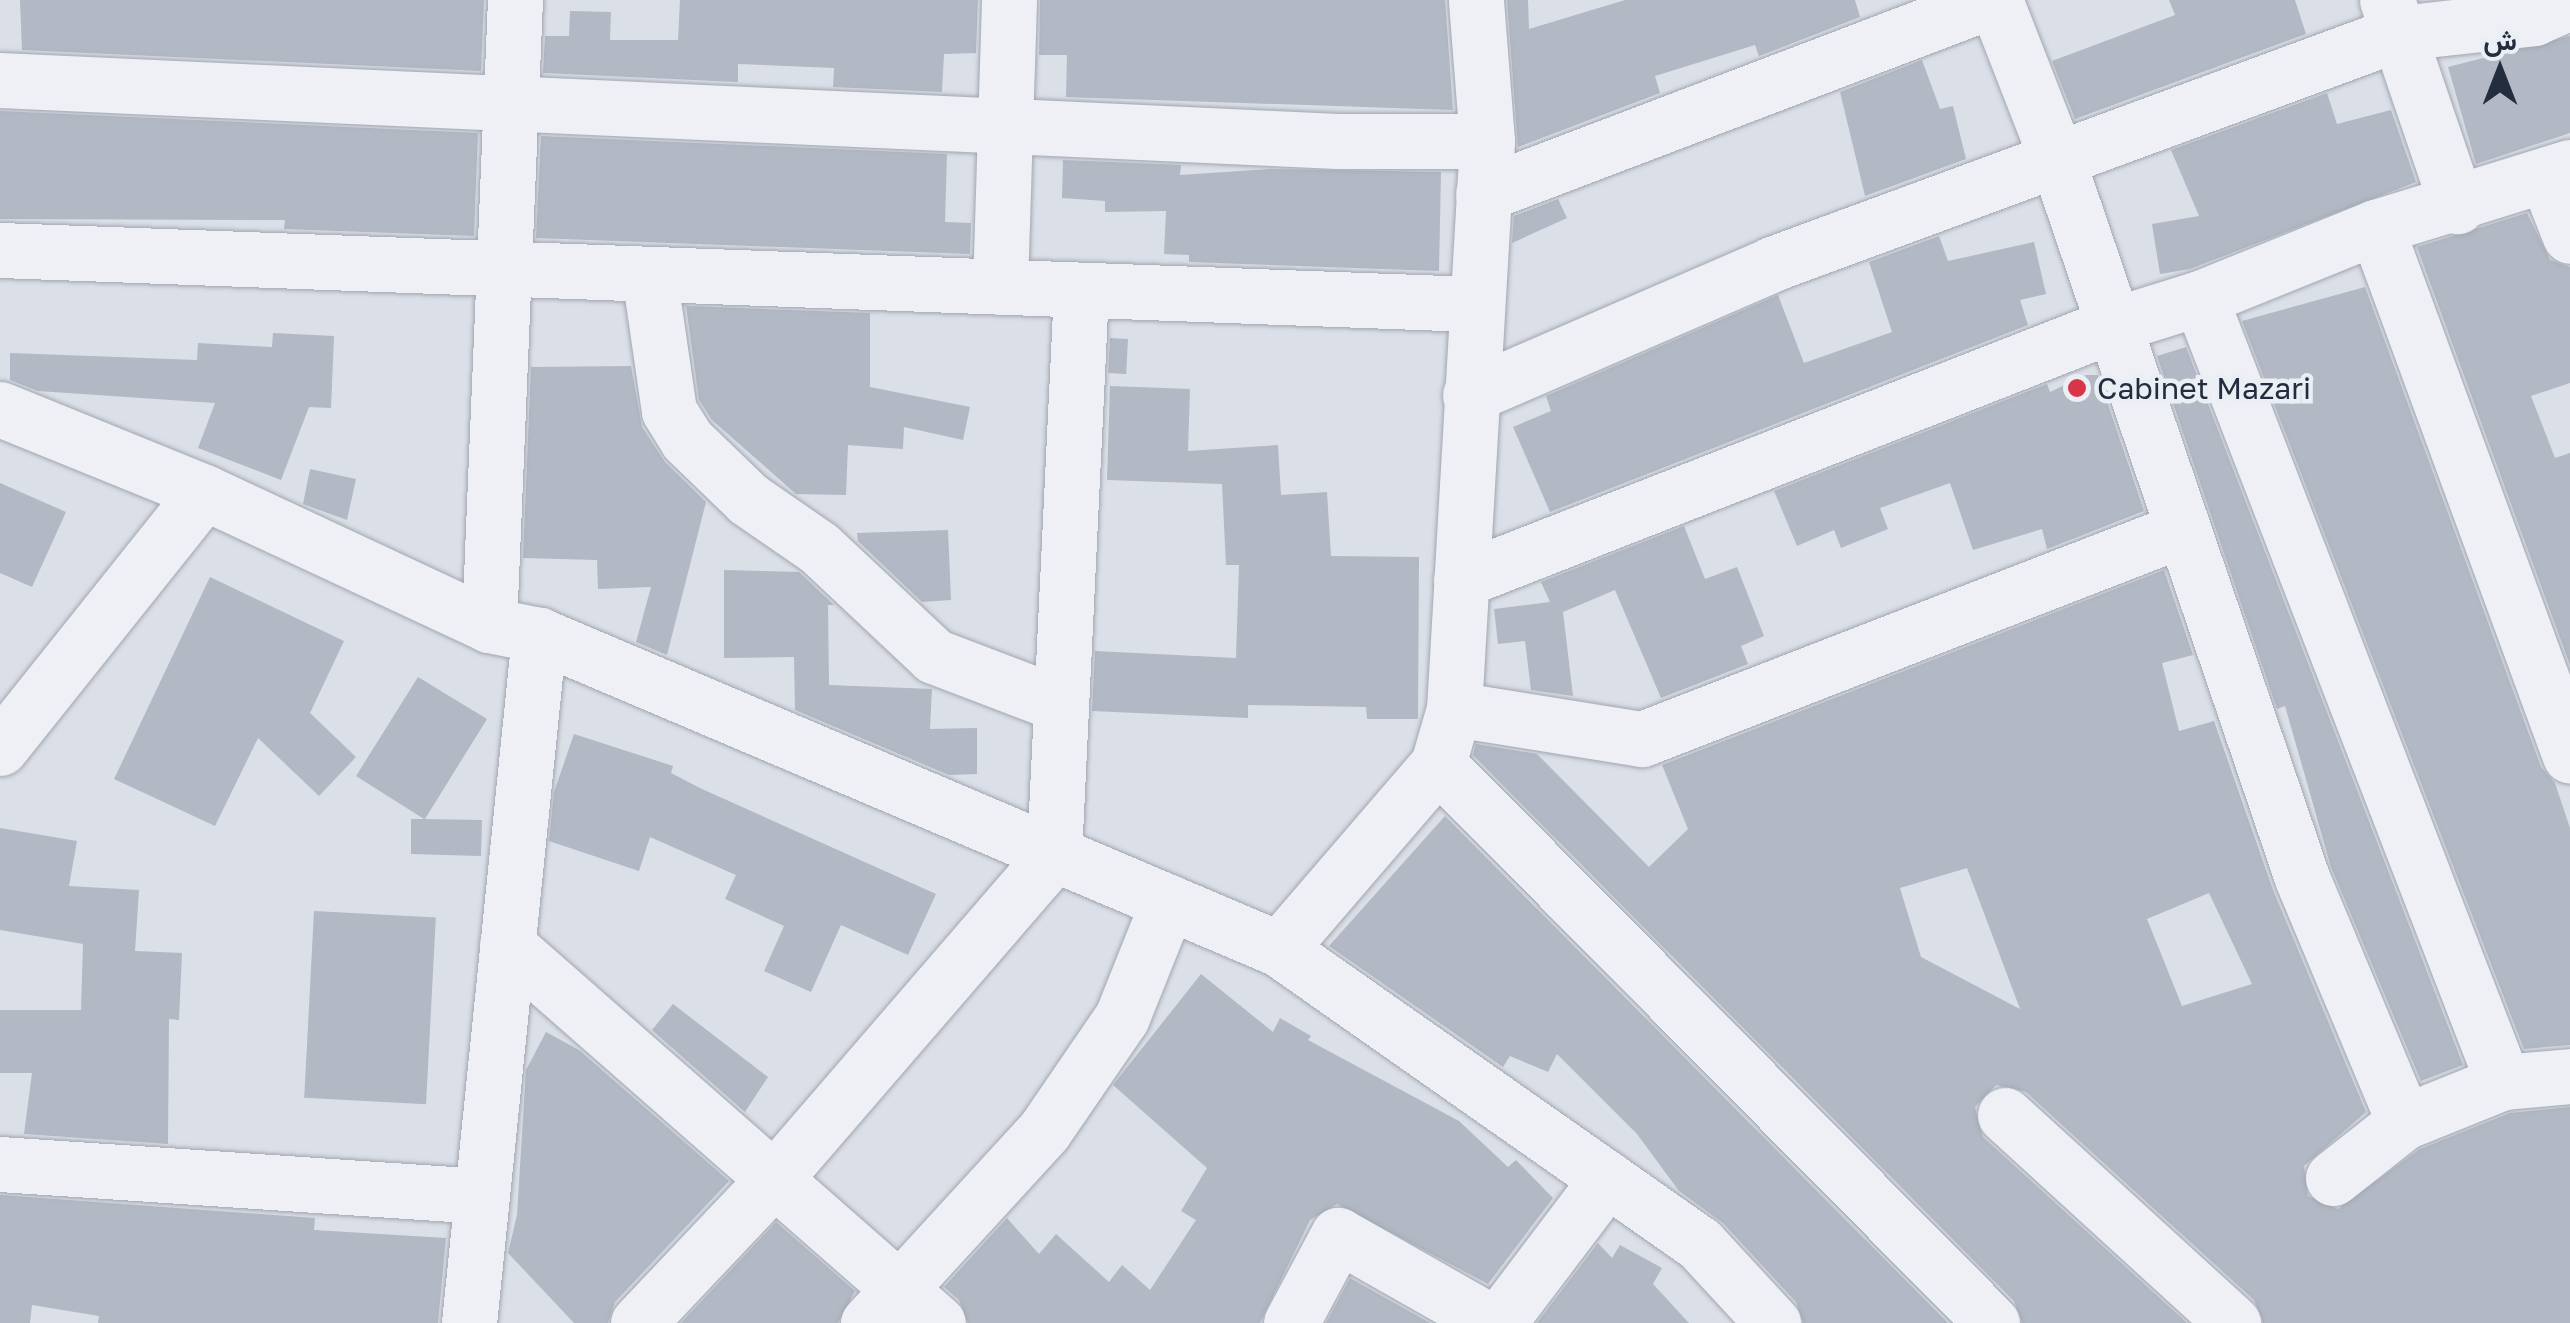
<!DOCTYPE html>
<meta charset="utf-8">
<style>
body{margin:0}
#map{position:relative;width:2570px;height:1323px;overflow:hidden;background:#dbdfe7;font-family:"Golos Text",Vazirmatn,sans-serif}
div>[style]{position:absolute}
.building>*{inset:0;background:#b2b8c4;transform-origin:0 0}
.roads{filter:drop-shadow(0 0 2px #a0a6b1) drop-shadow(0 0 2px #a0a6b1)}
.minor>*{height:55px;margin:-27.5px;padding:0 27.5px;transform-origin:27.5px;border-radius:27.5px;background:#eef0f5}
.dots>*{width:28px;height:28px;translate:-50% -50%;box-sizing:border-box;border:5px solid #eaeef5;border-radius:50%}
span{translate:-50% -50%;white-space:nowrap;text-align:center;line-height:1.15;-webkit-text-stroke:9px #eaeef5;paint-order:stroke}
.poi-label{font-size:30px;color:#242d3e}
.left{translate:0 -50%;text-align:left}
.north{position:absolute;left:2450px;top:20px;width:100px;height:100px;-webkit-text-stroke:8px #eaeef5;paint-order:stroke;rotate:0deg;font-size:28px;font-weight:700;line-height:40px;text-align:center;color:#242d3e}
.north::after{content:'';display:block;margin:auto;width:35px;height:45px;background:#242d3e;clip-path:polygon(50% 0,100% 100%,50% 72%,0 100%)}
</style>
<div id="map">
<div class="building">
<div style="clip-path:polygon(20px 0,484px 0,481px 71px,22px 50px)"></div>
<div style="clip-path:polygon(680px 0,978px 0,976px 53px,944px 54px,942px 92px,833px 87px,834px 68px,738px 64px,738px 82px,543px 73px,545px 36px,569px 36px,570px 11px,611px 12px,610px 40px,678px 40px)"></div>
<div style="clip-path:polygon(1040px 0,1445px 0,1453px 110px,1066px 97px,1067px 55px,1039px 55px)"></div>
<div style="clip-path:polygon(1507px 0,1528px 0,1529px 29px,1625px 0,1855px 0,1860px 17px,1759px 56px,1755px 45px,1655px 76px,1660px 93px,1518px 147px)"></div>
<div style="clip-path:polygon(2169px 0,2295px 0,2306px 34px,2075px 119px,2052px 61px,2175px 15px)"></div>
<div style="clip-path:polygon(2570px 36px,2570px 133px,2476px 164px,2448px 67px)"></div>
<div style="clip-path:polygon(1922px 60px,1940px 109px,1953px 106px,1966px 159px,1865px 196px,1840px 92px)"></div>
<div style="clip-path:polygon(2327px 93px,2337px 124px,2391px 110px,2416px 182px,2190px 269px,2160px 274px,2152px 224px,2199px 216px,2171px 150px)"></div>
<div style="clip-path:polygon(0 111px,478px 133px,474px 236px,284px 229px,285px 220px,0 219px)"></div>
<div style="clip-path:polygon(541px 136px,947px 154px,945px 222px,971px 223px,970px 254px,536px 238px)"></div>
<div style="clip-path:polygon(1063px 160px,1181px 165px,1180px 175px,1270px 169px,1441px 172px,1439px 271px,1189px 262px,1189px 255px,1164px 254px,1166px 211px,1105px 212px,1105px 201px,1062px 198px)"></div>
<div style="clip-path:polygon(1558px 199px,1567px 218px,1512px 243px,1514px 216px)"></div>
<div style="clip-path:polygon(2527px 213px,2550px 260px,2570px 267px,2570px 383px,2531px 396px,2555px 458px,2570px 453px,2570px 665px,2417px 247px)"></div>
<div style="clip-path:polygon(1939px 236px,1948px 261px,2034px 242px,2046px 294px,2020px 300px,2028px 325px,1550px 512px,1513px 427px,1551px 411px,1546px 396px,1778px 295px,1804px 363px,1892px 332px,1869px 262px)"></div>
<div style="clip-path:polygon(2365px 287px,2541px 767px,2555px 783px,2570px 828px,2570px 1045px,2524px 1049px,2242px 321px)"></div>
<div style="clip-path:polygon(686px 306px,870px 313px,870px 387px,970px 407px,963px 440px,904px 427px,903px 449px,848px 445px,846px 495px,796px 494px,712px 420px,699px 400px)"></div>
<div style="clip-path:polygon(273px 333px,334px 336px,331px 408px,309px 407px,281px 480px,198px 448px,215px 403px,38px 391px,10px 380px,10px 353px,197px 360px,198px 343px,272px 347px)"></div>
<div style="left:1110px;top:338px;width:18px;height:35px;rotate:3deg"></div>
<div style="clip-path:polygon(2186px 347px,2463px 1065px,2421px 1081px,2331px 867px,2285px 706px,2277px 709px,2157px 356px)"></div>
<div style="clip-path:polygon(631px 366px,642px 427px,665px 462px,706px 502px,667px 655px,636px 642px,651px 587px,598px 589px,597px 560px,523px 558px,531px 367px)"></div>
<div style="clip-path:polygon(2086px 375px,2098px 375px,2144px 511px,2047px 549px,2042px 529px,1973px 550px,1950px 483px,1880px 508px,1888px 529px,1841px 548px,1834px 530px,1797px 546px,1774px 491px,2047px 384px,2050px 392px)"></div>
<div style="clip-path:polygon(1110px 386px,1190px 389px,1188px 451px,1278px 445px,1281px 495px,1327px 492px,1331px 556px,1419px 557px,1418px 719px,1367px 719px,1366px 707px,1248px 705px,1248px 718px,1092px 711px,1095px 651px,1236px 658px,1239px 565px,1226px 565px,1222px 484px,1107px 480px)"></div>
<div style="clip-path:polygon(310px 469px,356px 479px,347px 520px,303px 504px)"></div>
<div style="clip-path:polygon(0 483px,66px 512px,32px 587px,0 573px)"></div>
<div style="clip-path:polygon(1684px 526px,1705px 579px,1737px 567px,1764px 636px,1741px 646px,1748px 664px,1661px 698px,1615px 590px,1563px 612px,1573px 696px,1531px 690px,1525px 641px,1498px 644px,1494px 609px,1550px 602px,1541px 582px)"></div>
<div style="clip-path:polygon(948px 530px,951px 600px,922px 602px,858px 541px,857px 533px)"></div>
<div style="clip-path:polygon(724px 570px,799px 572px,834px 605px,828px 605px,829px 685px,932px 689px,930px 729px,977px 728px,977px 774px,949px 775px,795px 710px,794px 657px,724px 658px)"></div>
<div style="clip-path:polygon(evenodd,2164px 570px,2193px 655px,2162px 663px,2179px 731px,2214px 721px,2273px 890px,2366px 1112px,2304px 1166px,2308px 1196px,2338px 1209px,2420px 1149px,2510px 1113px,2570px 1107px,2570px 1323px,2263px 1323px,2254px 1300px,2026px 1092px,1996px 1085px,1975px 1107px,1983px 1137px,2187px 1323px,2022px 1323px,2014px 1301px,1473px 755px,1476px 744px,1537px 754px,1649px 867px,1688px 829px,1662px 765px,2164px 570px,1967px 868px,2020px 1009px,1921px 957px,1900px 888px,1967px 868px,2164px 570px,2209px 893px,2252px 984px,2182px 1006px,2147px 919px,2209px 893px)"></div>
<div style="clip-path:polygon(210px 577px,344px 641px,310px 713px,356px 757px,319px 796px,258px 738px,215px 826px,114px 779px)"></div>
<div style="clip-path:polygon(418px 677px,487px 719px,425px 819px,482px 820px,481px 856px,411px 854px,411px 819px,424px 819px,356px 776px)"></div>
<div style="clip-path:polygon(574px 734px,673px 766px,671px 773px,702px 789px,936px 894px,908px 955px,841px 925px,811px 992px,764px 971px,784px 926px,725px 899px,736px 875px,650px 837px,639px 871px,549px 841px,554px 792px)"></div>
<div style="clip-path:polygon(1445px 816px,1948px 1323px,1803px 1323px,1796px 1302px,1723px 1223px,1679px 1191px,1637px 1134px,1557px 1054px,1548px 1072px,1510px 1056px,1503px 1067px,1329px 946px)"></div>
<div style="clip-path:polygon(0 828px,77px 841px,69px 886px,139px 890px,135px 951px,182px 953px,179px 1020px,169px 1019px,168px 1144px,24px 1134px,32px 1073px,0 1073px,0 1010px,81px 1010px,83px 944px,0 930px)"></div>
<div style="left:314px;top:911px;width:122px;height:187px;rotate:3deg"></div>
<div style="clip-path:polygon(1201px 974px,1273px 1032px,1280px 1018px,1311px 1036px,1308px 1040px,1459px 1121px,1508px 1167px,1516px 1160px,1553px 1198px,1488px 1284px,1337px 1204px,1310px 1220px,1260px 1323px,968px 1323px,959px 1300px,944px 1287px,1007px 1218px,1039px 1254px,1056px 1234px,1109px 1282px,1122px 1265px,1150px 1290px,1196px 1220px,1181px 1211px,1207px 1168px,1113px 1085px)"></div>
<div style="clip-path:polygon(673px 1004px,768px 1077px,745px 1112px,652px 1030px)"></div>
<div style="clip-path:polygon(546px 1032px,579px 1050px,729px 1181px,615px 1302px,608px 1323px,574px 1323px,508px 1253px,517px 1215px,526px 1070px)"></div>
<div style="clip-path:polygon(0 1195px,315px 1218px,314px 1230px,446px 1238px,438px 1323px,98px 1323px,99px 1316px,32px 1305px,30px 1323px,0 1323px)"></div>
<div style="clip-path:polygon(776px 1222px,855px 1291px,838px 1323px,681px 1323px)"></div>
<div style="clip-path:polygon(1598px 1243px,1612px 1258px,1620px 1245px,1662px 1268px,1653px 1284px,1689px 1323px,1537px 1323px)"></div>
<div style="clip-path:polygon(1350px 1278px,1430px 1323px,1326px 1323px)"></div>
</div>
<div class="roads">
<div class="minor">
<div style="left:1995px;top:0;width:171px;rotate:68.7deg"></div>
<div style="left:2057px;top:159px;width:760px;rotate:71.18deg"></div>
<div style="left:2302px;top:878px;width:264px;rotate:67.3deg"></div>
<div style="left:2387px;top:0;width:218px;rotate:71.2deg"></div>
<div style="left:0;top:80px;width:1339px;rotate:2.61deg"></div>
<div style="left:1338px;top:141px;width:149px"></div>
<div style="left:2547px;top:178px;width:62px;rotate:68.4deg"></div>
<div style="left:1483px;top:194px;width:546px;rotate:-20.83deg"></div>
<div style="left:2376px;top:227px;width:563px;rotate:69.86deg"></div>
<div style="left:0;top:250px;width:1476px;rotate:2.1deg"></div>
<div style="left:649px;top:274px;width:138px;rotate:81.7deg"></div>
<div style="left:669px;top:411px;width:34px;rotate:58deg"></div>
<div style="left:687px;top:440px;width:85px;rotate:44deg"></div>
<div style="left:748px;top:499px;width:86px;rotate:34.6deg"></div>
<div style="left:819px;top:548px;width:158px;rotate:43.2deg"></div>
<div style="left:934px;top:656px;width:135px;rotate:20.9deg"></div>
<div style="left:1000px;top:287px;width:287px;rotate:-88.2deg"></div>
<div style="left:2200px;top:298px;width:841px;rotate:68.87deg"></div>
<div style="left:1470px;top:395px;width:329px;rotate:-23.4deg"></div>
<div style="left:1772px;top:264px;width:668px;rotate:-20.22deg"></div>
<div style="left:2399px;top:33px;width:136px;rotate:-6.3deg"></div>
<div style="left:2534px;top:18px;width:39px;rotate:-24deg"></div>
<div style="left:0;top:409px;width:220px;rotate:22.1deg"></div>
<div style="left:204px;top:492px;width:315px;rotate:25deg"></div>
<div style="left:489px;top:625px;width:51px;rotate:11.3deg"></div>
<div style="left:539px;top:635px;width:804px;rotate:22.99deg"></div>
<div style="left:1279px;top:949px;width:514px;rotate:35.02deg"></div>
<div style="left:1700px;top:1244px;width:108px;rotate:47.3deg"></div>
<div style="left:1461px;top:580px;width:697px;rotate:-21.37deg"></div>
<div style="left:2110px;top:326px;width:94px;rotate:-17.3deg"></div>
<div style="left:2200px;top:298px;width:190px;rotate:-22deg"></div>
<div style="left:2376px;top:227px;width:203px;rotate:-17.2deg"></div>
<div style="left:489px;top:625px;width:626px;rotate:-87.62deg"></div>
<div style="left:1454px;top:709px;width:190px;rotate:9.1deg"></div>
<div style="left:1642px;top:739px;width:578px;rotate:-21.19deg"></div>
<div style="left:0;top:748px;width:327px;rotate:-51.4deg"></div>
<div style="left:1438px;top:764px;width:787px;rotate:45.26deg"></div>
<div style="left:507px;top:945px;width:573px;rotate:41.25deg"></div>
<div style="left:1279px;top:949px;width:244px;rotate:-49.3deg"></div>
<div style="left:1438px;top:764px;width:57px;rotate:-73.8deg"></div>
<div style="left:1454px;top:709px;width:569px;rotate:-86.67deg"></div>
<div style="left:1487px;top:141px;width:141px;rotate:-94.5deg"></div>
<div style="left:2005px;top:1115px;width:309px;rotate:42.4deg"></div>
<div style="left:0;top:1164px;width:481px;rotate:3.8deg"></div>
<div style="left:2333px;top:1178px;width:90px;rotate:-38.3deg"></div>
<div style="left:2404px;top:1122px;width:107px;rotate:-22deg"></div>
<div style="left:2503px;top:1082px;width:67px;rotate:-5.1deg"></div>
<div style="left:469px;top:1323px;width:692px;rotate:-84.19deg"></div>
<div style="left:638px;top:1323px;width:197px;rotate:-46.6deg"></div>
<div style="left:773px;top:1180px;width:430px;rotate:-49.2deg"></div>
<div style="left:1054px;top:854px;width:565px;rotate:-87.26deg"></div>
<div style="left:868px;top:1323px;width:260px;rotate:-47.5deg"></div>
<div style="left:1044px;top:1131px;width:138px;rotate:-55.6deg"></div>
<div style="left:1122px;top:1017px;width:124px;rotate:-68.2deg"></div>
<div style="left:1291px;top:1323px;width:100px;rotate:-61.9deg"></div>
<div style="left:1338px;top:1235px;width:178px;rotate:29.6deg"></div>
<div style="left:1498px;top:1323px;width:181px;rotate:-52.9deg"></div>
</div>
</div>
<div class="dots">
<div style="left:2077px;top:388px;background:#d83548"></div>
</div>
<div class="poi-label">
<span class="left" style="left:2097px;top:388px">Cabinet Mazari</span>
</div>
<div class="north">ش</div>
</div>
